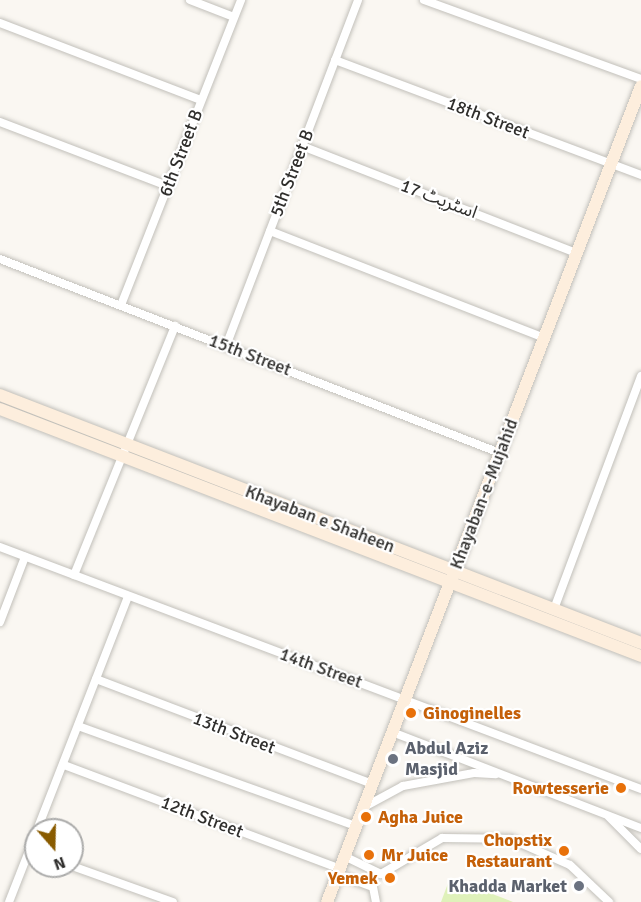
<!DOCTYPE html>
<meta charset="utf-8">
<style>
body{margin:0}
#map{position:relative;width:641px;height:902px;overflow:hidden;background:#faf7f2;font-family:Signika,"Noto Sans Arabic",sans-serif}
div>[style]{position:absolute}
.green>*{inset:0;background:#dff1ba}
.roads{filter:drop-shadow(0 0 2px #c2c0ba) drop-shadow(0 0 2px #c2c0ba)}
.minor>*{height:8px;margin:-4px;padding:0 4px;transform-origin:4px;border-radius:4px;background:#fff}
.secondary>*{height:12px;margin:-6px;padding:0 6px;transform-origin:6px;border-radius:6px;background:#fdeedd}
.dots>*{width:16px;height:16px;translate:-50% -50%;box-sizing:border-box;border:3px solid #fff;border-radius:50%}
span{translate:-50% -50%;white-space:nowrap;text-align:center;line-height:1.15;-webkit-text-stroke:4.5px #fff;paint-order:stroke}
.street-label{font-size:18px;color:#302f2d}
.food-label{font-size:18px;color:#c56008;font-weight:700}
.left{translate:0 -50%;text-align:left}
.right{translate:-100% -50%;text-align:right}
.worship-label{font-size:18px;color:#5b616d;font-weight:700}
.north{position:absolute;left:24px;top:818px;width:60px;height:60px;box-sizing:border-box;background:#fff;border:2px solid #acacab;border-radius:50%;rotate:160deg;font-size:16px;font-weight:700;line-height:24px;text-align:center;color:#302f2d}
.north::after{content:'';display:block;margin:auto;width:21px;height:27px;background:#895b00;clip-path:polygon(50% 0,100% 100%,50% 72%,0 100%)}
</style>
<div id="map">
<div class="green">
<div style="clip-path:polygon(450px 878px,451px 878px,513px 902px,441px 902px)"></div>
</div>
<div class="roads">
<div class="minor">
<div style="left:190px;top:0;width:47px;rotate:21.1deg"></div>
<div style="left:424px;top:0;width:231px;rotate:20deg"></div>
<div style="left:0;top:23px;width:215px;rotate:21deg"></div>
<div style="left:335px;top:60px;width:327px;rotate:20.6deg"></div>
<div style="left:0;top:122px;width:180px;rotate:20.9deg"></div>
<div style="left:302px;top:146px;width:295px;rotate:21.3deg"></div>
<div style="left:270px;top:231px;width:294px;rotate:21.3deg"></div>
<div style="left:0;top:259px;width:536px;rotate:21.21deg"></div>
<div style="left:121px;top:305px;width:328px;rotate:-68.5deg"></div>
<div style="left:226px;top:346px;width:370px;rotate:-69.1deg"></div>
<div style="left:0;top:547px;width:685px;rotate:20.68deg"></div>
<div style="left:74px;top:575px;width:269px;rotate:-67.9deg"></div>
<div style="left:554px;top:609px;width:249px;rotate:-69.5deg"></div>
<div style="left:0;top:622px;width:70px;rotate:-69deg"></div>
<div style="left:96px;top:679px;width:295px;rotate:20.8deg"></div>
<div style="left:78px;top:726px;width:295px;rotate:19.8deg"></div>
<div style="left:392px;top:732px;width:267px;rotate:21.1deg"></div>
<div style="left:64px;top:765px;width:295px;rotate:20.6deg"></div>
<div style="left:366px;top:806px;width:42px;rotate:-28.4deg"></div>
<div style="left:403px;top:786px;width:72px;rotate:-10.4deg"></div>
<div style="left:474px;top:773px;width:22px;rotate:3deg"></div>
<div style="left:609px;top:817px;width:45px;rotate:45deg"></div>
<div style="left:37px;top:830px;width:251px;rotate:-68.7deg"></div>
<div style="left:344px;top:856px;width:41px;rotate:25.9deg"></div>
<div style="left:381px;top:874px;width:71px;rotate:-30.5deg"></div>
<div style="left:442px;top:838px;width:69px;rotate:0.8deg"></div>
<div style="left:511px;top:839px;width:64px;rotate:23.8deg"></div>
<div style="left:570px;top:865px;width:54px;rotate:43.5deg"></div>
<div style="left:72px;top:866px;width:107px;rotate:19.6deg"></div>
<div style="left:337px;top:874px;width:38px;rotate:20deg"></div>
<div style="left:373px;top:887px;width:15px;rotate:79deg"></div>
<div style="left:9px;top:902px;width:74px;rotate:-68.6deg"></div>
</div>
<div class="secondary">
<div style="left:0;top:395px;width:687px;rotate:21.15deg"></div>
<div style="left:0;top:409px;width:687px;rotate:21.07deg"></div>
<div style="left:327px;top:902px;width:874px;rotate:-68.95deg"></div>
</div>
</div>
<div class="dots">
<div style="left:411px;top:713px;background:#e8710a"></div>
<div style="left:393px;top:759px;background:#6b7280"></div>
<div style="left:621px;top:788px;background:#e8710a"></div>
<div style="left:366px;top:817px;background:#e8710a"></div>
<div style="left:564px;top:851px;background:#e8710a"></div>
<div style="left:369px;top:855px;background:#e8710a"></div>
<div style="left:390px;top:878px;background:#e8710a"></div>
<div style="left:579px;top:886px;background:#6b7280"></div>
</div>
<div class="street-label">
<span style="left:488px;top:118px;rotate:21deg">18th Street</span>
<span style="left:181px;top:153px;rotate:-69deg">6th Street B</span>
<span style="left:292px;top:173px;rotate:-69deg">5th Street B</span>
<span style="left:439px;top:199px;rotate:21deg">اسٹریٹ 17</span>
<span style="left:250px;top:355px;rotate:21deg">15th Street</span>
<span style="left:484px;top:494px;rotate:-69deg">Khayaban-e-Mujahid</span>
<span style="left:320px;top:519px;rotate:21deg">Khayaban e Shaheen</span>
<span style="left:321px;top:668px;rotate:20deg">14th Street</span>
<span style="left:234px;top:733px;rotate:21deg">13th Street</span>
<span style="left:202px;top:817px;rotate:21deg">12th Street</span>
</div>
<div class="food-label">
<span class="left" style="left:423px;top:713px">Ginoginelles</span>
<span class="right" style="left:609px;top:788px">Rowtesserie</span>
<span class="left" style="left:378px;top:817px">Agha Juice</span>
<span class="right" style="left:552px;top:851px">Chopstix<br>Restaurant</span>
<span class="left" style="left:381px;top:855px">Mr Juice</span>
<span class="right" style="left:378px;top:878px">Yemek</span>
</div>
<div class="worship-label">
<span class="left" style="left:405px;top:759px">Abdul Aziz<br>Masjid</span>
<span class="right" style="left:567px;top:886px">Khadda Market</span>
</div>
<div class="north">N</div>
</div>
